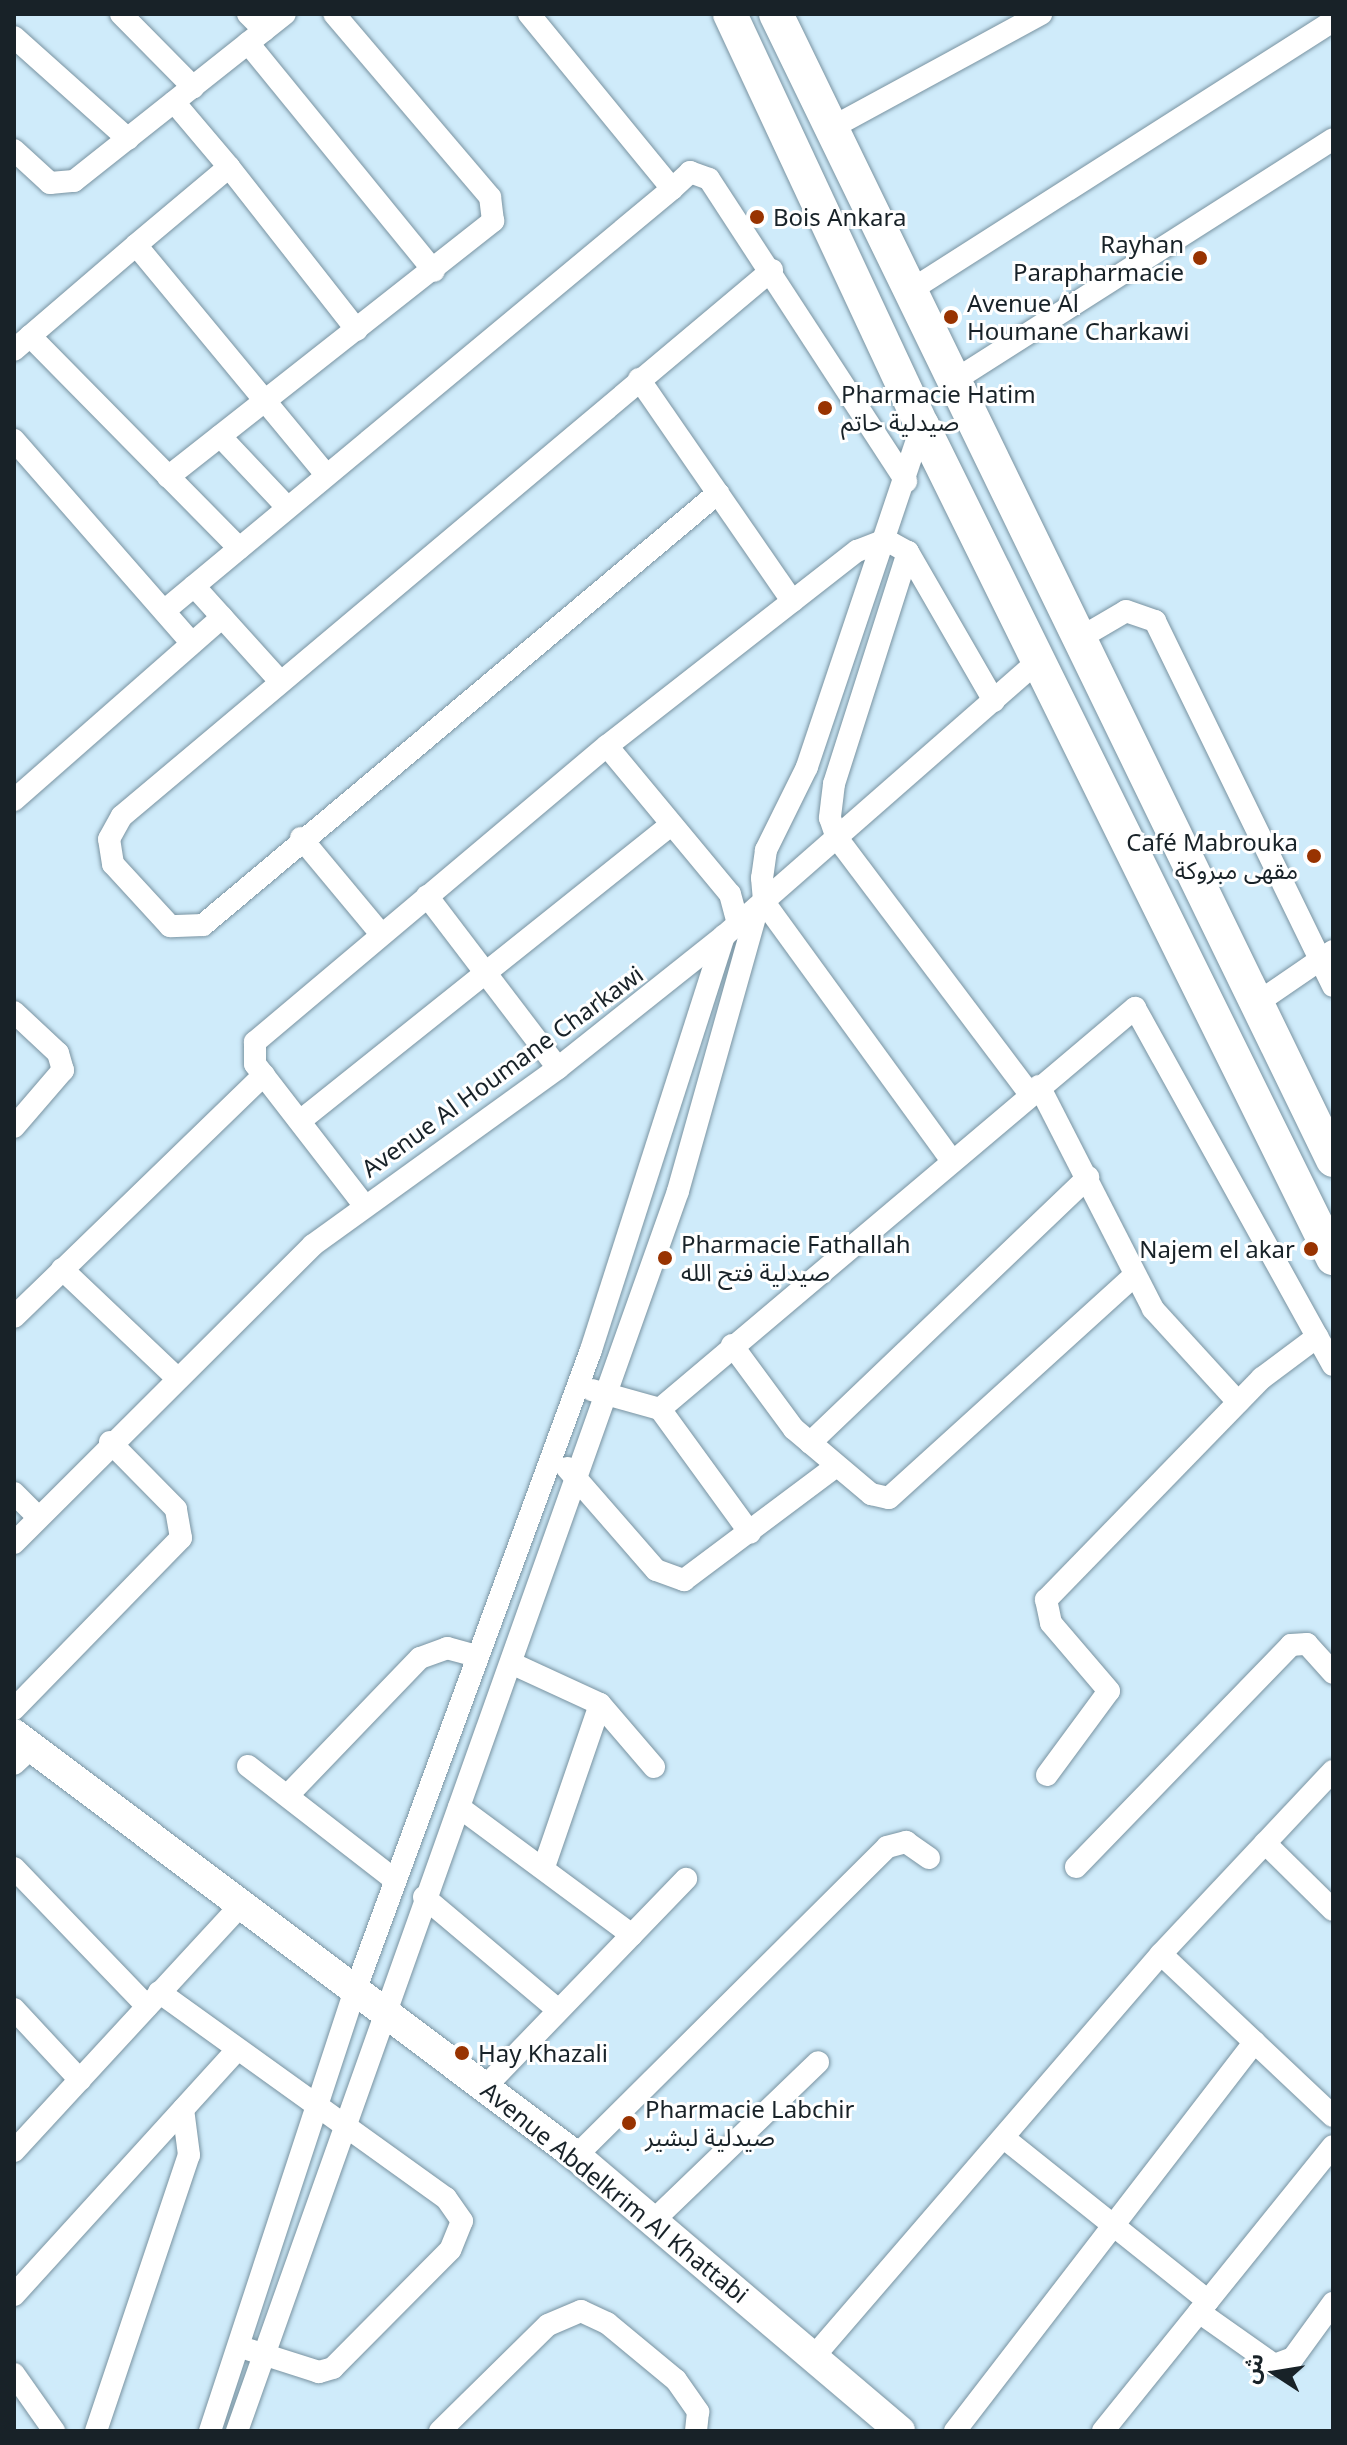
<!DOCTYPE html>
<meta charset="utf-8">
<style>
body{margin:0}
#map{position:relative;width:1347px;height:2445px;overflow:hidden;background:#cfebfa;font-family:"Noto Sans","Noto Sans Arabic",sans-serif}
div>[style]{position:absolute}
.roads{filter:drop-shadow(0 0 2px #7993a1) drop-shadow(0 0 2px #7993a1)}
.street>*{height:22px;margin:-11px;padding:0 11px;transform-origin:11px;border-radius:11px;background:#fff}
.secondary>*{height:30px;margin:-15px;padding:0 15px;transform-origin:15px;border-radius:15px;background:#fff}
.primary>*{height:34px;margin:-17px;padding:0 17px;transform-origin:17px;border-radius:17px;background:#fff}
.dots>*{width:22px;height:22px;translate:-50% -50%;box-sizing:border-box;border:4px solid #fff;border-radius:50%}
span{translate:-50% -50%;white-space:nowrap;text-align:center;line-height:1.15;-webkit-text-stroke:6px #fff;paint-order:stroke}
.poi-label{font-size:24px;color:#182228}
.left{translate:0 -50%;text-align:left}
.right{translate:-100% -50%;text-align:right}
.street-label{font-size:24px;color:#182228}
.frame{position:absolute;inset:0;border:16px solid #182228;pointer-events:none}
.north{position:absolute;left:1235px;top:2333px;width:80px;height:80px;-webkit-text-stroke:6px #fff;paint-order:stroke;rotate:282deg;font-size:22px;font-weight:700;line-height:32px;text-align:center;color:#182228}
.north::after{content:'';display:block;margin:auto;width:28px;height:36px;background:#182228;clip-path:polygon(50% 0,100% 100%,50% 72%,0 100%)}
</style>
<div id="map">
<div class="roads">
<div class="street">
<div style="left:121px;top:14px;width:103px;rotate:45.4deg"></div>
<div style="left:248px;top:14px;width:23px;rotate:45deg"></div>
<div style="left:529px;top:14px;width:226px;rotate:50.7deg"></div>
<div style="left:672px;top:189px;width:25px;rotate:-43deg"></div>
<div style="left:690px;top:172px;width:20px;rotate:20deg"></div>
<div style="left:709px;top:179px;width:361px;rotate:56.9deg"></div>
<div style="left:14px;top:37px;width:153px;rotate:41.8deg"></div>
<div style="left:248px;top:43px;width:294px;rotate:50.8deg"></div>
<div style="left:174px;top:102px;width:85px;rotate:49.8deg"></div>
<div style="left:229px;top:167px;width:121px;rotate:140deg"></div>
<div style="left:136px;top:245px;width:298px;rotate:50.4deg"></div>
<div style="left:833px;top:127px;width:237px;rotate:-28.5deg"></div>
<div style="left:14px;top:150px;width:49px;rotate:42.5deg"></div>
<div style="left:50px;top:183px;width:24px;rotate:-5deg"></div>
<div style="left:74px;top:181px;width:269px;rotate:-38.4deg"></div>
<div style="left:229px;top:167px;width:207px;rotate:51.9deg"></div>
<div style="left:911px;top:290px;width:500px;rotate:-32.52deg"></div>
<div style="left:30px;top:336px;width:140px;rotate:-40.6deg"></div>
<div style="left:14px;top:350px;width:21px;rotate:-41deg"></div>
<div style="left:30px;top:336px;width:298px;rotate:45.4deg"></div>
<div style="left:639px;top:379px;width:270px;rotate:55.4deg"></div>
<div style="left:955px;top:380px;width:448px;rotate:-32.5deg"></div>
<div style="left:922px;top:425px;width:361px;rotate:108.6deg"></div>
<div style="left:807px;top:767px;width:93px;rotate:116.3deg"></div>
<div style="left:766px;top:850px;width:28px;rotate:98deg"></div>
<div style="left:762px;top:878px;width:24px;rotate:85deg"></div>
<div style="left:764px;top:902px;width:318px;rotate:54deg"></div>
<div style="left:220px;top:436px;width:98px;rotate:46.7deg"></div>
<div style="left:14px;top:440px;width:270px;rotate:48.8deg"></div>
<div style="left:168px;top:477px;width:414px;rotate:-38.2deg"></div>
<div style="left:493px;top:221px;width:24px;rotate:-97deg"></div>
<div style="left:490px;top:197px;width:240px;rotate:-130.4deg"></div>
<div style="left:718px;top:493px;width:672px;rotate:140.01deg"></div>
<div style="left:203px;top:925px;width:33px;rotate:178deg"></div>
<div style="left:170px;top:926px;width:84px;rotate:-132.6deg"></div>
<div style="left:113px;top:864px;width:25px;rotate:-99deg"></div>
<div style="left:109px;top:839px;width:26px;rotate:-61deg"></div>
<div style="left:122px;top:816px;width:849px;rotate:-40.03deg"></div>
<div style="left:908px;top:552px;width:244px;rotate:107.7deg"></div>
<div style="left:834px;top:784px;width:34px;rotate:97deg"></div>
<div style="left:830px;top:818px;width:21px;rotate:71deg"></div>
<div style="left:837px;top:838px;width:319px;rotate:53deg"></div>
<div style="left:194px;top:586px;width:124px;rotate:47.9deg"></div>
<div style="left:164px;top:611px;width:660px;rotate:-39.72deg"></div>
<div style="left:1080px;top:638px;width:53px;rotate:-30.4deg"></div>
<div style="left:1126px;top:611px;width:31px;rotate:19deg"></div>
<div style="left:1155px;top:621px;width:406px;rotate:64deg"></div>
<div style="left:607px;top:746px;width:192px;rotate:50.3deg"></div>
<div style="left:730px;top:894px;width:31px;rotate:75deg"></div>
<div style="left:14px;top:800px;width:277px;rotate:-41.3deg"></div>
<div style="left:301px;top:838px;width:125px;rotate:50.2deg"></div>
<div style="left:427px;top:896px;width:216px;rotate:52.7deg"></div>
<div style="left:1257px;top:1003px;width:92px;rotate:-34.4deg"></div>
<div style="left:14px;top:1012px;width:60px;rotate:43deg"></div>
<div style="left:58px;top:1053px;width:18px;rotate:74deg"></div>
<div style="left:63px;top:1070px;width:75px;rotate:130.7deg"></div>
<div style="left:1039px;top:1086px;width:250px;rotate:62.9deg"></div>
<div style="left:1153px;top:1309px;width:126px;rotate:47.6deg"></div>
<div style="left:300px;top:1121px;width:471px;rotate:-38.6deg"></div>
<div style="left:364px;top:1205px;width:178px;rotate:-127.7deg"></div>
<div style="left:255px;top:1064px;width:22px;rotate:-90deg"></div>
<div style="left:255px;top:1042px;width:460px;rotate:-40.1deg"></div>
<div style="left:607px;top:746px;width:317px;rotate:-38deg"></div>
<div style="left:857px;top:551px;width:31px;rotate:-21deg"></div>
<div style="left:886px;top:540px;width:25px;rotate:29deg"></div>
<div style="left:908px;top:552px;width:172px;rotate:60deg"></div>
<div style="left:62px;top:1269px;width:158px;rotate:43.5deg"></div>
<div style="left:14px;top:1317px;width:348px;rotate:-44.1deg"></div>
<div style="left:732px;top:1345px;width:104px;rotate:53.6deg"></div>
<div style="left:794px;top:1429px;width:101px;rotate:40.2deg"></div>
<div style="left:871px;top:1494px;width:18px;rotate:13deg"></div>
<div style="left:889px;top:1498px;width:332px;rotate:-42.2deg"></div>
<div style="left:592px;top:1390px;width:71px;rotate:15.6deg"></div>
<div style="left:660px;top:1409px;width:622px;rotate:-40.17deg"></div>
<div style="left:1135px;top:1008px;width:408px;rotate:61deg"></div>
<div style="left:660px;top:1409px;width:153px;rotate:54deg"></div>
<div style="left:810px;top:1443px;width:385px;rotate:-43.7deg"></div>
<div style="left:567px;top:1468px;width:135px;rotate:48.9deg"></div>
<div style="left:656px;top:1570px;width:30px;rotate:20deg"></div>
<div style="left:684px;top:1580px;width:189px;rotate:-36.8deg"></div>
<div style="left:14px;top:1493px;width:34px;rotate:45deg"></div>
<div style="left:14px;top:1543px;width:422px;rotate:-44.9deg"></div>
<div style="left:313px;top:1245px;width:302px;rotate:-35.8deg"></div>
<div style="left:558px;top:1068px;width:212px;rotate:-38.5deg"></div>
<div style="left:724px;top:936px;width:417px;rotate:-41.2deg"></div>
<div style="left:511px;top:1663px;width:98px;rotate:24.7deg"></div>
<div style="left:600px;top:1704px;width:83px;rotate:49.4deg"></div>
<div style="left:14px;top:1709px;width:239px;rotate:-45.7deg"></div>
<div style="left:181px;top:1538px;width:29px;rotate:-100deg"></div>
<div style="left:176px;top:1509px;width:94px;rotate:-134.6deg"></div>
<div style="left:14px;top:1764px;width:25px;rotate:-43deg"></div>
<div style="left:248px;top:1766px;width:186px;rotate:37.8deg"></div>
<div style="left:1047px;top:1775px;width:104px;rotate:-53.6deg"></div>
<div style="left:1109px;top:1691px;width:89px;rotate:-130.5deg"></div>
<div style="left:1051px;top:1623px;width:24px;rotate:-102deg"></div>
<div style="left:1046px;top:1600px;width:310px;rotate:-45.8deg"></div>
<div style="left:1262px;top:1378px;width:69px;rotate:-36.7deg"></div>
<div style="left:288px;top:1795px;width:190px;rotate:-46.1deg"></div>
<div style="left:420px;top:1658px;width:29px;rotate:-20deg"></div>
<div style="left:447px;top:1648px;width:30px;rotate:15deg"></div>
<div style="left:459px;top:1807px;width:215px;rotate:36.5deg"></div>
<div style="left:1265px;top:1843px;width:95px;rotate:44.6deg"></div>
<div style="left:544px;top:1867px;width:172px;rotate:-71deg"></div>
<div style="left:1076px;top:1867px;width:309px;rotate:-45.9deg"></div>
<div style="left:1291px;top:1645px;width:16px;rotate:-4deg"></div>
<div style="left:1307px;top:1644px;width:39px;rotate:48deg"></div>
<div style="left:14px;top:1868px;width:192px;rotate:46.1deg"></div>
<div style="left:424px;top:1897px;width:175px;rotate:40.1deg"></div>
<div style="left:1161px;top:1954px;width:236px;rotate:43.3deg"></div>
<div style="left:159px;top:1992px;width:353px;rotate:35.7deg"></div>
<div style="left:446px;top:2198px;width:28px;rotate:55deg"></div>
<div style="left:462px;top:2221px;width:31px;rotate:112deg"></div>
<div style="left:450px;top:2250px;width:166px;rotate:134.8deg"></div>
<div style="left:333px;top:2368px;width:15px;rotate:164deg"></div>
<div style="left:319px;top:2372px;width:72px;rotate:-162.3deg"></div>
<div style="left:14px;top:2009px;width:97px;rotate:47.1deg"></div>
<div style="left:484px;top:2088px;width:291px;rotate:-46deg"></div>
<div style="left:1004px;top:2138px;width:261px;rotate:38.6deg"></div>
<div style="left:14px;top:2151px;width:336px;rotate:-47.3deg"></div>
<div style="left:576px;top:2156px;width:438px;rotate:-44.8deg"></div>
<div style="left:887px;top:1847px;width:20px;rotate:-15deg"></div>
<div style="left:906px;top:1842px;width:28px;rotate:35deg"></div>
<div style="left:653px;top:2221px;width:229px;rotate:-43.9deg"></div>
<div style="left:14px;top:2295px;width:331px;rotate:-47.7deg"></div>
<div style="left:1199px;top:2312px;width:92px;rotate:35.2deg"></div>
<div style="left:1274px;top:2365px;width:20px;rotate:-20deg"></div>
<div style="left:1293px;top:2358px;width:68px;rotate:-54deg"></div>
<div style="left:816px;top:2354px;width:528px;rotate:-49.22deg"></div>
<div style="left:1161px;top:1954px;width:251px;rotate:-46.8deg"></div>
<div style="left:14px;top:2374px;width:70px;rotate:54.9deg"></div>
<div style="left:96px;top:2431px;width:291px;rotate:-71.4deg"></div>
<div style="left:189px;top:2155px;width:46px;rotate:-97.4deg"></div>
<div style="left:210px;top:2431px;width:463px;rotate:-71.8deg"></div>
<div style="left:355px;top:1991px;width:683px;rotate:-69.79deg"></div>
<div style="left:591px;top:1350px;width:435px;rotate:-72.2deg"></div>
<div style="left:237px;top:2431px;width:1316px;rotate:-70.42deg"></div>
<div style="left:678px;top:1191px;width:295px;rotate:-74.3deg"></div>
<div style="left:440px;top:2431px;width:151px;rotate:-44.5deg"></div>
<div style="left:548px;top:2325px;width:36px;rotate:-23deg"></div>
<div style="left:581px;top:2311px;width:29px;rotate:25deg"></div>
<div style="left:607px;top:2323px;width:89px;rotate:39.6deg"></div>
<div style="left:676px;top:2380px;width:39px;rotate:55deg"></div>
<div style="left:698px;top:2412px;width:19px;rotate:96deg"></div>
<div style="left:955px;top:2431px;width:491px;rotate:-52.4deg"></div>
<div style="left:1103px;top:2431px;width:366px;rotate:-51.1deg"></div>
</div>
<div class="secondary">
<div style="left:14px;top:1734px;width:703px;rotate:36.9deg"></div>
<div style="left:576px;top:2156px;width:425px;rotate:40.3deg"></div>
</div>
<div class="primary">
<div style="left:730px;top:14px;width:454px;rotate:65deg"></div>
<div style="left:922px;top:425px;width:929px;rotate:63.74deg"></div>
<div style="left:776px;top:14px;width:1274px;rotate:64.08deg"></div>
</div>
</div>
<div class="dots">
<div style="left:757px;top:217px;background:#983301"></div>
<div style="left:1200px;top:258px;background:#983301"></div>
<div style="left:951px;top:317px;background:#983301"></div>
<div style="left:825px;top:408px;background:#983301"></div>
<div style="left:1314px;top:856px;background:#983301"></div>
<div style="left:1311px;top:1249px;background:#983301"></div>
<div style="left:665px;top:1258px;background:#983301"></div>
<div style="left:462px;top:2053px;background:#983301"></div>
<div style="left:629px;top:2123px;background:#983301"></div>
</div>
<div class="poi-label">
<span class="left" style="left:773px;top:217px">Bois Ankara</span>
<span class="right" style="left:1184px;top:258px">Rayhan<br>Parapharmacie</span>
<span class="left" style="left:967px;top:317px">Avenue Al<br>Houmane Charkawi</span>
<span class="left" style="left:841px;top:408px">Pharmacie Hatim<br>صيدلية حاتم</span>
<span class="right" style="left:1298px;top:856px">Café Mabrouka<br>مقهى مبروكة</span>
<span class="left" style="left:681px;top:1258px">Pharmacie Fathallah<br>صيدلية فتح الله</span>
<span class="right" style="left:1295px;top:1249px">Najem el akar</span>
<span class="left" style="left:478px;top:2053px">Hay Khazali</span>
<span class="left" style="left:645px;top:2123px">Pharmacie Labchir<br>صيدلية لبشير</span>
</div>
<div class="street-label">
<span style="left:502px;top:1071px;rotate:-36deg">Avenue Al Houmane Charkawi</span>
<span style="left:615px;top:2192px;rotate:39deg">Avenue Abdelkrim Al Khattabi</span>
</div>
<div class="frame"></div>
<div class="north">ش</div>
</div>
